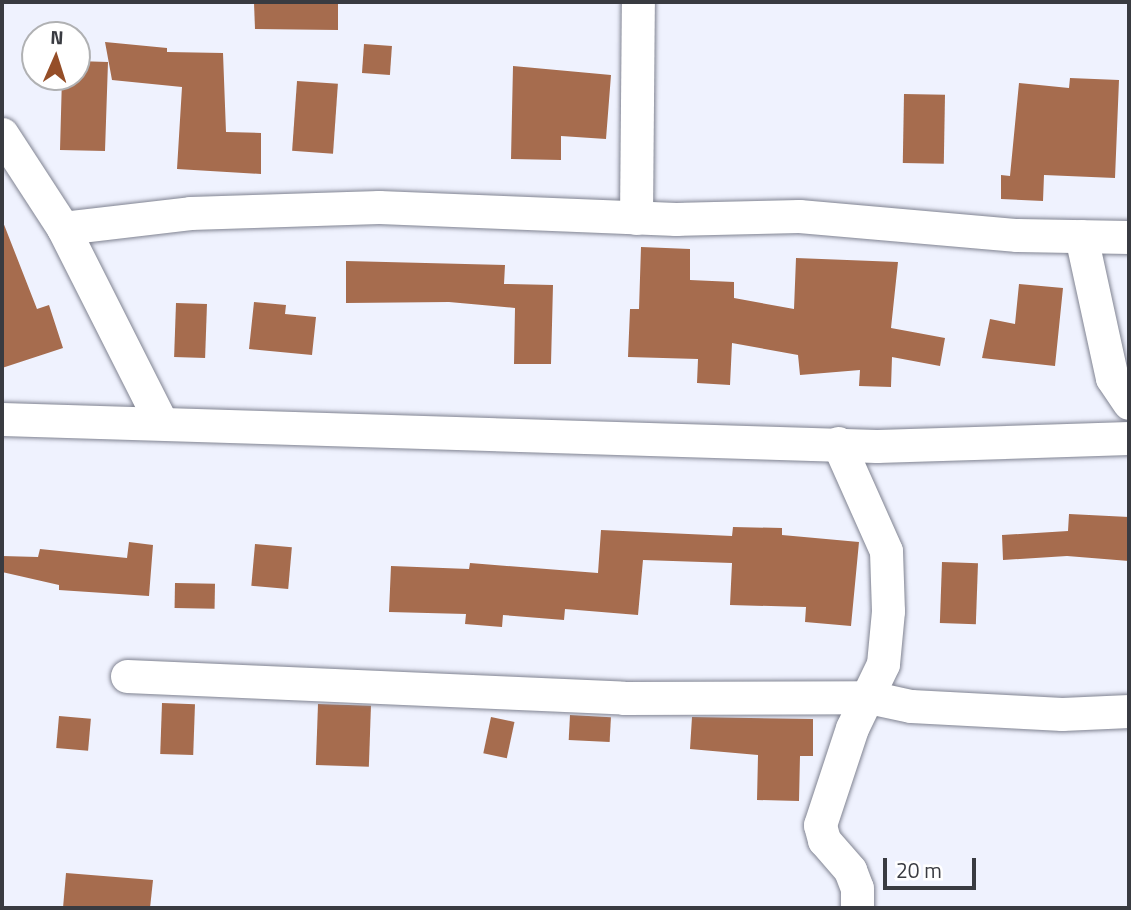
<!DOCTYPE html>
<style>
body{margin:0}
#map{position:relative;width:1131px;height:910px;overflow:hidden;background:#eff2fe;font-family:"Titillium Web",sans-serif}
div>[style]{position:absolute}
.building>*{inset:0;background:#a66c4e;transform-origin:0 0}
.roads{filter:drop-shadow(0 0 2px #808391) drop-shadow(0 0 2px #808391)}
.minor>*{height:33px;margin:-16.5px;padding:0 16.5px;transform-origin:16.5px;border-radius:16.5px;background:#fff}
span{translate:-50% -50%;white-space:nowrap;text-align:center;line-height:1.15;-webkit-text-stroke:7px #fff;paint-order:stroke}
.frame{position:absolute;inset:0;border:4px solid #393b41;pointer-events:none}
.north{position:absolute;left:21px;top:21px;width:70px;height:70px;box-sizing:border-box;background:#fff;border:2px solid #b0b1b3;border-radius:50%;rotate:3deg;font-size:19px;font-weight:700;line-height:28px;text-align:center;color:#393b41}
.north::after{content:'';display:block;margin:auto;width:24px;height:32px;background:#954e28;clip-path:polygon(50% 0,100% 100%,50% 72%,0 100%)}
.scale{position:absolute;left:883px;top:858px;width:93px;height:32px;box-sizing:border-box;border:4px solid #393b41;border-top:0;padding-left:9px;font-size:21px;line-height:24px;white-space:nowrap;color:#393b41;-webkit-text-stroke:5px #fff;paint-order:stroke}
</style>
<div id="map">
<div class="building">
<div style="clip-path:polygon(296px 2px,338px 2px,338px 30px,255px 29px,254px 3px)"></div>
<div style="clip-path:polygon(105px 42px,167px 48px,167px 52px,223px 53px,226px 132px,261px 133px,261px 174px,177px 169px,182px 87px,112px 80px)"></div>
<div style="left:364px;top:44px;width:28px;height:29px;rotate:4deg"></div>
<div style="clip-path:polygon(77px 61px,108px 62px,105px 151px,60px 150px,62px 77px,77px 77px)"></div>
<div style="clip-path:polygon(513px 66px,611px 75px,606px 139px,561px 136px,561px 160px,511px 159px)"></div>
<div style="clip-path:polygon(1070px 78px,1119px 80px,1115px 178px,1044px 175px,1043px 201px,1001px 199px,1001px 175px,1010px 176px,1019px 83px,1069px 88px)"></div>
<div style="left:297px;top:81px;width:41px;height:70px;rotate:4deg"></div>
<div style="left:904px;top:94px;width:41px;height:69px;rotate:1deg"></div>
<div style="clip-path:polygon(3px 222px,37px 309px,49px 305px,63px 348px,2px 368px)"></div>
<div style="clip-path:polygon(641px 247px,690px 249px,690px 280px,734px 282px,734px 298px,794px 309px,796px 258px,898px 262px,891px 328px,945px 338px,940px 366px,892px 357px,891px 387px,859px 386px,860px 370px,800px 375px,798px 355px,732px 343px,730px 385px,697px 383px,698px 359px,628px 357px,630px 309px,639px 309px)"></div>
<div style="clip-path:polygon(346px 261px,505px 265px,504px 284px,553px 285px,551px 364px,514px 364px,515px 308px,449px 302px,346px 303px)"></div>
<div style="clip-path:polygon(1019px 284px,1063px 288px,1055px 366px,982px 358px,990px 319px,1015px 324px)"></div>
<div style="clip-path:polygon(254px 302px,286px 305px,285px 314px,316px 317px,312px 355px,249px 349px)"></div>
<div style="left:176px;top:303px;width:31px;height:54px;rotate:2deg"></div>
<div style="clip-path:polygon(1069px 514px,1129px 517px,1129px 561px,1067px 556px,1003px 560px,1002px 535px,1068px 531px)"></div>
<div style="clip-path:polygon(733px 527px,782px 528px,782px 535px,859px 542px,851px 626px,805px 622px,806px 607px,730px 605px,732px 563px,643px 560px,638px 615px,565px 609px,564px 620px,503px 615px,502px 627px,465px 624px,466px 614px,389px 612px,391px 566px,469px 569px,470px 563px,598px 573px,601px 530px,732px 536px)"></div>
<div style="clip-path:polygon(129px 542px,153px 545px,149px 596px,59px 590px,59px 585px,2px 572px,2px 556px,38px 557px,40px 549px,127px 558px)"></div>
<div style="left:255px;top:544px;width:37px;height:42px;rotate:5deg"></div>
<div style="left:942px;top:562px;width:36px;height:61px;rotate:2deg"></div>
<div style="left:175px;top:583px;width:40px;height:25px;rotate:1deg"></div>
<div style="left:162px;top:703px;width:33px;height:51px;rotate:2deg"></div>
<div style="left:318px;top:704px;width:53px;height:61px;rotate:2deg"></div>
<div style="left:570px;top:715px;width:41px;height:25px;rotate:3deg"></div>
<div style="left:59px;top:716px;width:32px;height:32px;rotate:5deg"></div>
<div style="left:491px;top:717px;width:24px;height:37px;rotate:12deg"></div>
<div style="clip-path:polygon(692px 717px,813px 719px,813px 756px,800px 756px,799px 801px,757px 800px,758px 755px,690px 749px)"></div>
<div style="clip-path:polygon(66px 873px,153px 880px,150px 908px,63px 908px)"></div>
</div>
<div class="roads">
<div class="minor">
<div style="left:2px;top:134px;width:112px;rotate:57deg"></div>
<div style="left:63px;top:228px;width:217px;rotate:63.2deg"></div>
<div style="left:636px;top:218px;width:216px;rotate:-89.5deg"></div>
<div style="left:63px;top:228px;width:128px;rotate:-6.7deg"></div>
<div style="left:190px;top:213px;width:189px;rotate:-1.8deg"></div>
<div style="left:379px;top:207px;width:297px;rotate:2.3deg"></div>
<div style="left:676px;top:219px;width:123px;rotate:-1.4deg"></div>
<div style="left:799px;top:216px;width:219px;rotate:5deg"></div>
<div style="left:1017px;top:235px;width:112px;rotate:1deg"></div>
<div style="left:1081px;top:236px;width:145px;rotate:77.7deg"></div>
<div style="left:1112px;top:378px;width:30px;rotate:56deg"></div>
<div style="left:2px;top:419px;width:875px;rotate:1.77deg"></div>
<div style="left:877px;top:446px;width:252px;rotate:-1.8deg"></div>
<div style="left:838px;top:443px;width:118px;rotate:66deg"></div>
<div style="left:886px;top:551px;width:60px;rotate:88.1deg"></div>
<div style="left:888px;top:611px;width:53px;rotate:95.4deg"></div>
<div style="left:883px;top:664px;width:71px;rotate:115.8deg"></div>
<div style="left:852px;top:728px;width:102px;rotate:108.3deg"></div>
<div style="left:820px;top:825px;width:16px;rotate:75deg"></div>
<div style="left:824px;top:840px;width:40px;rotate:49deg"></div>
<div style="left:850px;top:870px;width:19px;rotate:69deg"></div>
<div style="left:857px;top:888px;width:20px;rotate:90deg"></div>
<div style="left:127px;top:676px;width:497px;rotate:2.5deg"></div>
<div style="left:624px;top:698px;width:245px;rotate:-0.2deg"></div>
<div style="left:869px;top:697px;width:43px;rotate:12.1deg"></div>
<div style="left:911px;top:706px;width:151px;rotate:3deg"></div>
<div style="left:1062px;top:714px;width:67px;rotate:-2.6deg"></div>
</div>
</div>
<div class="frame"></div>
<div class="north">N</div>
<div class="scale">20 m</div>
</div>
